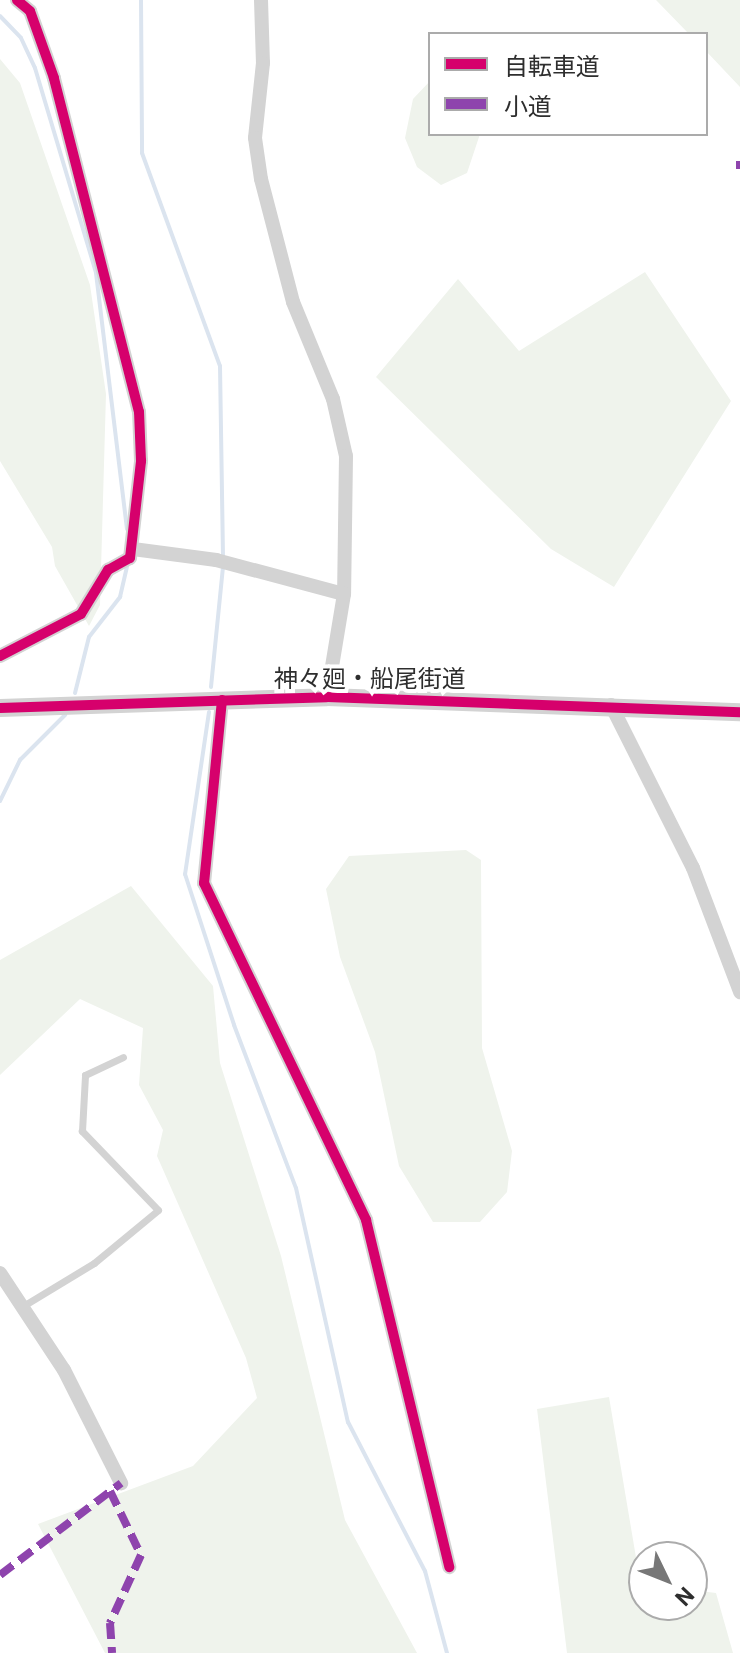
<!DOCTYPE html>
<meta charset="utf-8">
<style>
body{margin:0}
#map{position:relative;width:740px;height:1653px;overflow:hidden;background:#fff;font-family:Roboto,"Noto Sans JP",sans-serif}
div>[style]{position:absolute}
.green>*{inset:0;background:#eff3ec}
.stream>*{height:4px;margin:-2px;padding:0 2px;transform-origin:2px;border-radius:2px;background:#dbe4ef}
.service>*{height:7px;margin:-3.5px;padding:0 3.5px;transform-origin:3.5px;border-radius:3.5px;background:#d3d3d3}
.minor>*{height:14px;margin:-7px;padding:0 7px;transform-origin:7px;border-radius:7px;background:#d3d3d3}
.tertiary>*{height:18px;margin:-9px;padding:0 9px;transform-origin:9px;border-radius:9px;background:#d3d3d3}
.quiet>*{height:8px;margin-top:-4px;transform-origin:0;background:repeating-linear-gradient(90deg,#8e44ad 0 16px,transparent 0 24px)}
.cycleway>*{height:10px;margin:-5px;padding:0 5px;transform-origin:5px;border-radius:5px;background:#d6006c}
span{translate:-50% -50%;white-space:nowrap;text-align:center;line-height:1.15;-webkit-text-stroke:8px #fff;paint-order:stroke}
.street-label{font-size:24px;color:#2e2e2e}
.legend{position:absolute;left:428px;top:32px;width:280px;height:104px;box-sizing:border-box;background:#fff;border:2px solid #ababab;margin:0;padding:10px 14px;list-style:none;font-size:24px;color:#2e2e2e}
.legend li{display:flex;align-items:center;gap:16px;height:40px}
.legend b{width:40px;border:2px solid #ababab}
.north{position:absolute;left:628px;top:1541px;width:80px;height:80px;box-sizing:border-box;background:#fff;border:2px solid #ababab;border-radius:50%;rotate:133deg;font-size:22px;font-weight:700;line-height:32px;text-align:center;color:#2e2e2e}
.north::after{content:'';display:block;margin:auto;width:28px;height:36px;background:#777;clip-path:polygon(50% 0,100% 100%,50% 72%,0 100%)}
</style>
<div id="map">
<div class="green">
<div style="clip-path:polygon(656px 0,740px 0,740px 87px,706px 51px,706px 34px,689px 34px)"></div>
<div style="clip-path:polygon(0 59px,20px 83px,90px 285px,106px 394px,100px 605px,89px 626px,55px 566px,52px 547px,0 461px)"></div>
<div style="clip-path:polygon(430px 81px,430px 134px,480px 134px,467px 173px,441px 185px,417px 167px,405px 138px,413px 99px)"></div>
<div style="clip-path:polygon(645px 272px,731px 401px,614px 587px,551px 549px,376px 377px,458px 279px,519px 351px)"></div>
<div style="clip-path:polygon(466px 850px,481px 860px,482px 1048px,512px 1151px,507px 1192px,480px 1222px,433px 1222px,399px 1166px,375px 1052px,340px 957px,326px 889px,349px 856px)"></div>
<div style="clip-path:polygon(131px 886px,213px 986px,220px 1063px,281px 1256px,345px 1520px,417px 1653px,105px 1653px,38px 1524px,193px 1466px,257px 1398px,246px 1358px,157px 1156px,163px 1130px,139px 1085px,143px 1028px,80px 999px,0 1075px,0 960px)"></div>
<div style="clip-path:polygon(609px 1397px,644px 1605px,692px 1605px,692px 1590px,716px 1593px,733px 1653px,567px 1653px,537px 1409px)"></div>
</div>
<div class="stream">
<div style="left:141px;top:0;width:153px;rotate:89.6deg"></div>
<div style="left:142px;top:153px;width:227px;rotate:69.9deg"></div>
<div style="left:220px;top:366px;width:191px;rotate:89.1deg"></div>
<div style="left:0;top:16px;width:30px;rotate:46deg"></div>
<div style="left:21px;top:38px;width:33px;rotate:65deg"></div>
<div style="left:35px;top:68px;width:214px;rotate:73.4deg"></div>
<div style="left:96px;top:273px;width:258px;rotate:83.1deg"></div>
<div style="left:211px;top:687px;width:122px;rotate:-84.3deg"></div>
<div style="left:75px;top:693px;width:58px;rotate:-76deg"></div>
<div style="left:89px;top:637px;width:51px;rotate:-52.2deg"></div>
<div style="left:120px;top:597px;width:32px;rotate:-77deg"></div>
<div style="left:209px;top:712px;width:164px;rotate:98.4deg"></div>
<div style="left:185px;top:874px;width:159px;rotate:72deg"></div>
<div style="left:234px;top:1025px;width:174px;rotate:69.2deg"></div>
<div style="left:296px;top:1188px;width:240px;rotate:77.5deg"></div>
<div style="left:348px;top:1422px;width:168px;rotate:62.7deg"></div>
<div style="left:425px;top:1571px;width:85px;rotate:75deg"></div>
<div style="left:0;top:801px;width:46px;rotate:-64deg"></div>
<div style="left:20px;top:760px;width:64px;rotate:-45deg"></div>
</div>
<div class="service">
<div style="left:23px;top:1306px;width:83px;rotate:-31.2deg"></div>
<div style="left:94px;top:1263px;width:83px;rotate:-39.6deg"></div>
<div style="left:158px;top:1210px;width:110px;rotate:-133.9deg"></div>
<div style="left:82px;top:1131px;width:56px;rotate:-86.9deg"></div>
<div style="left:85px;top:1075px;width:42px;rotate:-25.3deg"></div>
</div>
<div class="minor">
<div style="left:261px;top:0;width:63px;rotate:88.2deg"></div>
<div style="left:263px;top:63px;width:75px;rotate:96.1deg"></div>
<div style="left:255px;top:138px;width:41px;rotate:81.7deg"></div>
<div style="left:261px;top:179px;width:127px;rotate:75.4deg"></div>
<div style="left:293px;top:302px;width:105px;rotate:67.6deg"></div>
<div style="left:333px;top:399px;width:58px;rotate:77.2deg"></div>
<div style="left:346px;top:456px;width:138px;rotate:90.8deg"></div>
<div style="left:344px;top:594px;width:104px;rotate:99.4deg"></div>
<div style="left:133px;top:549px;width:84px;rotate:7.5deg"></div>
<div style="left:216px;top:560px;width:132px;rotate:14.9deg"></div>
<div style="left:0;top:656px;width:91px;rotate:-27.4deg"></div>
<div style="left:81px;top:614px;width:52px;rotate:-58.5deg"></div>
<div style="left:108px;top:570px;width:25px;rotate:-29deg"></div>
<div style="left:130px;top:558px;width:98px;rotate:-83.5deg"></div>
<div style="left:141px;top:461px;width:49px;rotate:-92.3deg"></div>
<div style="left:139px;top:412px;width:345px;rotate:-104.3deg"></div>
<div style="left:54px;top:78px;width:71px;rotate:-109.7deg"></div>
<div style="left:30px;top:11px;width:17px;rotate:-140deg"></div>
<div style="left:222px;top:700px;width:184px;rotate:95.6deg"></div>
<div style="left:204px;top:883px;width:374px;rotate:64.3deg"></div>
<div style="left:366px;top:1220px;width:357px;rotate:76.5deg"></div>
<div style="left:611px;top:705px;width:182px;rotate:63.3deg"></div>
<div style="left:693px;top:868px;width:133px;rotate:69.2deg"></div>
<div style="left:0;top:1273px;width:116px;rotate:56.6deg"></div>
<div style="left:64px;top:1370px;width:127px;rotate:63.2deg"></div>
</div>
<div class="tertiary">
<div style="left:0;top:708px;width:327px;rotate:-1.9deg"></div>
<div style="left:327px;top:697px;width:413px;rotate:2.1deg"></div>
</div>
<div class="quiet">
<div style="left:740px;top:161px;width:8px;rotate:90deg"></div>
<div style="left:110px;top:1491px;width:71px;rotate:64.2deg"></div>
<div style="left:141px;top:1555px;width:75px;rotate:114.5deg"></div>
<div style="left:110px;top:1623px;width:30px;rotate:86deg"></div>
<div style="left:0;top:1575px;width:152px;rotate:-37.2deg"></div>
</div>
<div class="cycleway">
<div style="left:0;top:656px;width:91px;rotate:-27.4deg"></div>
<div style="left:81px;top:614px;width:52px;rotate:-58.5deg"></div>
<div style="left:108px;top:570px;width:25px;rotate:-29deg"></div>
<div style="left:130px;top:558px;width:98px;rotate:-83.5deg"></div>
<div style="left:141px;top:461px;width:49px;rotate:-92.3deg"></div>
<div style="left:139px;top:412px;width:345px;rotate:-104.3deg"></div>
<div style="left:54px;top:78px;width:71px;rotate:-109.7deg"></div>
<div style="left:30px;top:11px;width:17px;rotate:-140deg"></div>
<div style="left:222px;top:700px;width:184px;rotate:95.6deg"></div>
<div style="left:204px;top:883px;width:374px;rotate:64.3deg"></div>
<div style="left:366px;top:1220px;width:357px;rotate:76.5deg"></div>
<div style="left:0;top:708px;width:327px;rotate:-1.9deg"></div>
<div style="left:327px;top:697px;width:413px;rotate:2.1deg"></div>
</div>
<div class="street-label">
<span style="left:370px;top:680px">神々廻・船尾街道</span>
</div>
<ul class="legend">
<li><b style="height:10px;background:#d6006c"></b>自転車道</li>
<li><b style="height:10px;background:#8e44ad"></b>小道</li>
</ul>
<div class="north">N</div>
</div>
